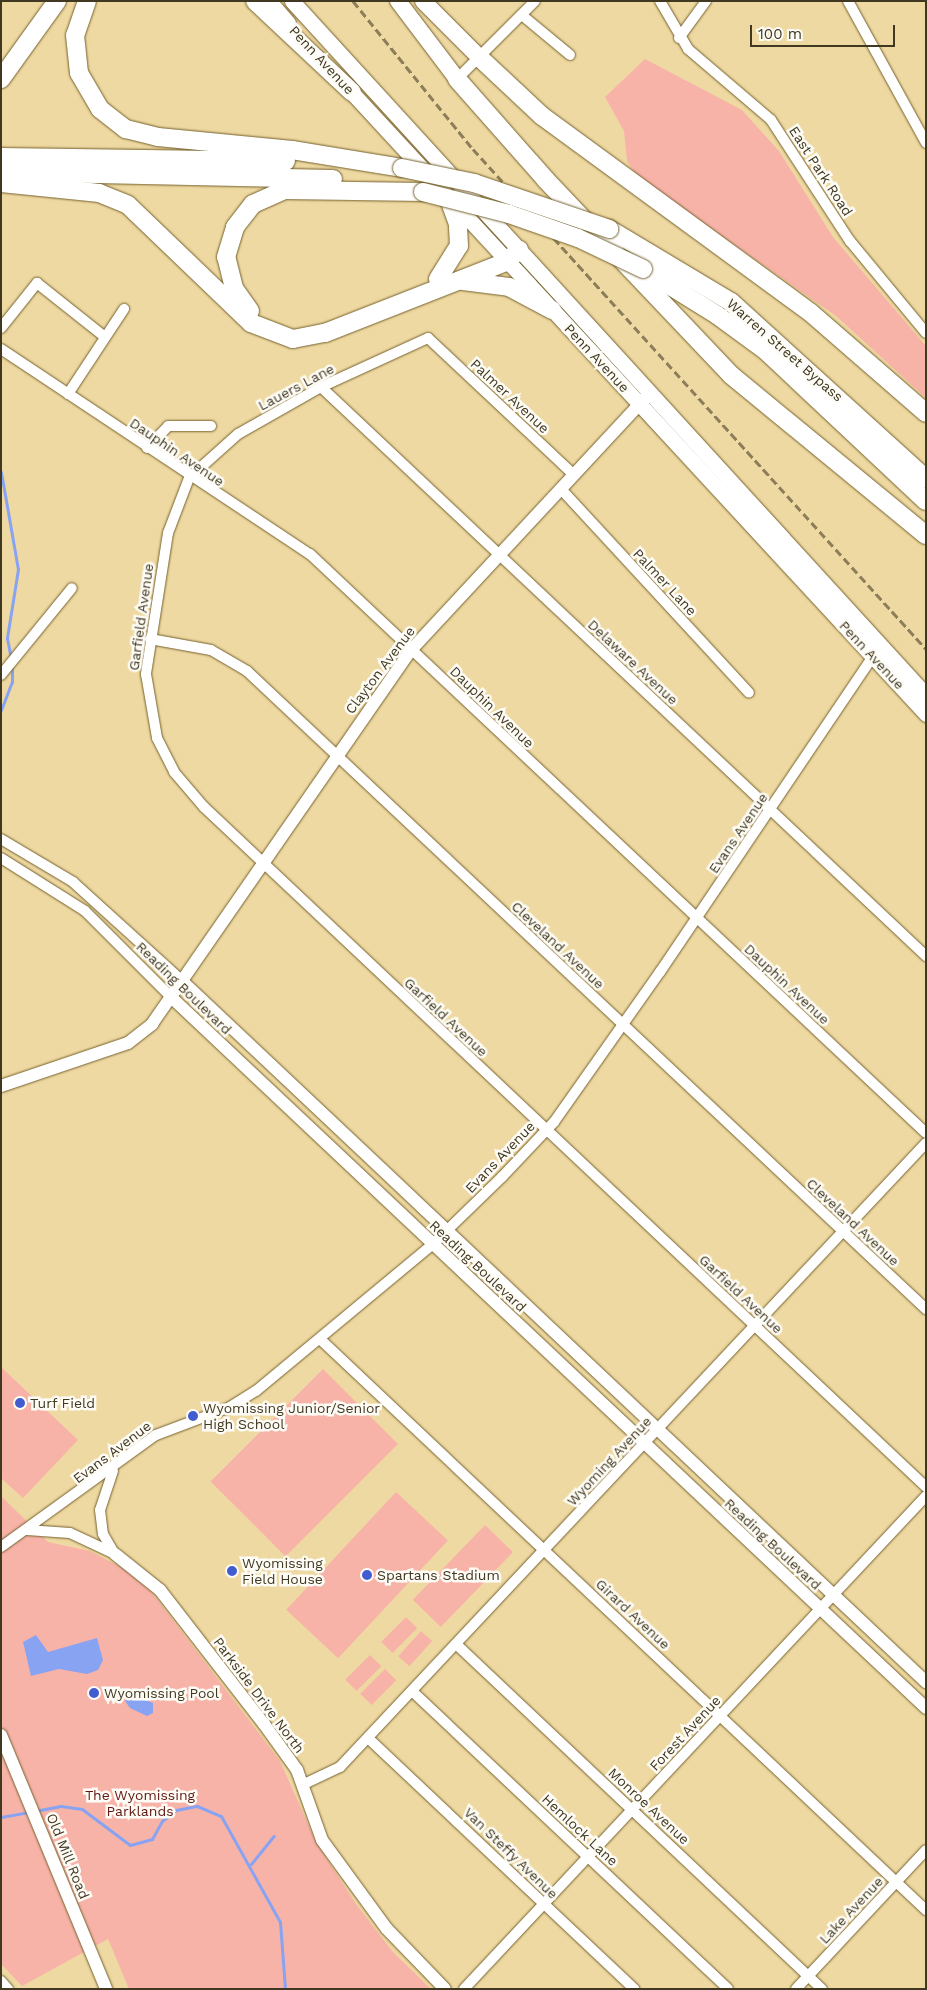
<!DOCTYPE html>
<style>
body{margin:0}
#map{position:relative;width:927px;height:1990px;overflow:hidden;background:#efd9a2;font-family:"Work Sans",sans-serif}
div>[style]{position:absolute}
.green>*{inset:0;background:#f8b3a8;transform-origin:0 0}
.water>*{inset:0;background:#88a3f2}
.stream>*{height:3px;margin:-1.5px;padding:0 1.5px;transform-origin:1.5px;border-radius:1.5px;background:#88a3f2}
.roads{filter:drop-shadow(0 0 1px #75612d) drop-shadow(0 0 1px #75612d)}
.minor>*{height:10px;margin:-5px;padding:0 5px;transform-origin:5px;border-radius:5px;background:#fff}
.tertiary>*{height:12px;margin:-6px;padding:0 6px;transform-origin:6px;border-radius:6px;background:#fff}
.primary>*{height:15px;margin:-7.5px;padding:0 7.5px;transform-origin:7.5px;border-radius:7.5px;background:#fff}
.trunk>*{height:16px;margin:-8px;padding:0 8px;transform-origin:8px;border-radius:8px;background:#fff}
.motorway>*{height:18px;margin:-9px;padding:0 9px;transform-origin:9px;border-radius:9px;background:#fff}
.rail>*{height:3px;margin-top:-1.5px;transform-origin:0;background:repeating-linear-gradient(90deg,#8c7e59 0 8px,transparent 0 12px)}
.bridges{filter:drop-shadow(0 0 1px #75612d) drop-shadow(0 0 1px #75612d)}
.motorway-bridge>*{height:18px;margin:-9px;padding:0 9px;transform-origin:9px;border-radius:9px;background:#fff}
.dots>*{width:14px;height:14px;translate:-50% -50%;box-sizing:border-box;border:2px solid #fefcf6;border-radius:50%}
span{translate:-50% -50%;white-space:nowrap;text-align:center;line-height:1.15;-webkit-text-stroke:5px #fefcf6;paint-order:stroke}
.street-label{font-size:14px;color:#403821}
.poi-label{font-size:14px;color:#403821}
.left{translate:0 -50%;text-align:left}
.park-label{font-size:14px;color:#621812}
.frame{position:absolute;inset:0;border:2px solid #403821;pointer-events:none}
.scale{position:absolute;left:750px;top:25px;width:145px;height:22px;box-sizing:border-box;border:2px solid #403821;border-top:0;padding-left:6px;font-size:15px;line-height:18px;white-space:nowrap;color:#403821;-webkit-text-stroke:4px #fefcf6;paint-order:stroke}
</style>
<div id="map">
<div class="green">
<div style="clip-path:polygon(645px 59px,742px 110px,779px 151px,833px 237px,926px 346px,926px 398px,836px 316px,637px 177px,627px 161px,624px 131px,605px 97px)"></div>
<div style="clip-path:polygon(1px 1367px,78px 1440px,23px 1498px,1px 1478px)"></div>
<div style="left:323px;top:1369px;width:106px;height:159px;rotate:45deg"></div>
<div style="left:396px;top:1492px;width:71px;height:161px;rotate:43deg"></div>
<div style="clip-path:polygon(1px 1496px,48px 1542px,90px 1551px,132px 1573px,147px 1586px,280px 1761px,316px 1842px,356px 1904px,393px 1952px,431px 1989px,129px 1989px,108px 1939px,22px 1986px,1px 1964px)"></div>
<div style="left:485px;top:1525px;width:39px;height:104px;rotate:44deg"></div>
<div style="left:406px;top:1617px;width:16px;height:35px;rotate:45deg"></div>
<div style="left:421px;top:1631px;width:15px;height:34px;rotate:42deg"></div>
<div style="left:370px;top:1655px;width:16px;height:35px;rotate:45deg"></div>
<div style="left:385px;top:1669px;width:16px;height:35px;rotate:45deg"></div>
</div>
<div class="water">
<div style="clip-path:polygon(36px 1635px,48px 1652px,97px 1638px,103px 1660px,98px 1670px,87px 1674px,59px 1669px,31px 1676px,23px 1642px)"></div>
<div style="clip-path:polygon(132px 1694px,153px 1703px,153px 1713px,147px 1716px,130px 1708px,125px 1701px)"></div>
</div>
<div class="stream">
<div style="left:1px;top:472px;width:98px;rotate:80.1deg"></div>
<div style="left:18px;top:569px;width:70px;rotate:99.1deg"></div>
<div style="left:7px;top:638px;width:20px;rotate:79deg"></div>
<div style="left:1px;top:710px;width:30px;rotate:-69deg"></div>
<div style="left:12px;top:682px;width:17px;rotate:-90deg"></div>
<div style="left:35px;top:1811px;width:26px;rotate:-11deg"></div>
<div style="left:61px;top:1806px;width:21px;rotate:8deg"></div>
<div style="left:82px;top:1809px;width:60px;rotate:36.9deg"></div>
<div style="left:130px;top:1845px;width:23px;rotate:-15deg"></div>
<div style="left:152px;top:1839px;width:21px;rotate:-61deg"></div>
<div style="left:162px;top:1821px;width:18px;rotate:-38deg"></div>
<div style="left:176px;top:1810px;width:21px;rotate:-11deg"></div>
<div style="left:197px;top:1806px;width:26px;rotate:23deg"></div>
<div style="left:221px;top:1816px;width:121px;rotate:60.9deg"></div>
<div style="left:280px;top:1922px;width:67px;rotate:85.7deg"></div>
<div style="left:1px;top:1817px;width:28px;rotate:-10deg"></div>
<div style="left:251px;top:1864px;width:36px;rotate:-51deg"></div>
</div>
<div class="roads">
<div class="minor">
<div style="left:660px;top:1px;width:56px;rotate:59.7deg"></div>
<div style="left:688px;top:49px;width:109px;rotate:40.5deg"></div>
<div style="left:771px;top:120px;width:145px;rotate:56.9deg"></div>
<div style="left:850px;top:241px;width:119px;rotate:50.4deg"></div>
<div style="left:848px;top:1px;width:162px;rotate:61.2deg"></div>
<div style="left:523px;top:16px;width:61px;rotate:39.7deg"></div>
<div style="left:679px;top:38px;width:46px;rotate:-53.9deg"></div>
<div style="left:457px;top:79px;width:110px;rotate:-45deg"></div>
<div style="left:1px;top:328px;width:58px;rotate:-51.3deg"></div>
<div style="left:37px;top:283px;width:87px;rotate:38.5deg"></div>
<div style="left:1px;top:349px;width:371px;rotate:33.6deg"></div>
<div style="left:310px;top:554px;width:845px;rotate:43.23deg"></div>
<div style="left:321px;top:387px;width:831px;rotate:43.24deg"></div>
<div style="left:68px;top:394px;width:102px;rotate:-56.6deg"></div>
<div style="left:147px;top:448px;width:30px;rotate:-46deg"></div>
<div style="left:168px;top:426px;width:43px"></div>
<div style="left:574px;top:475px;width:200px;rotate:-136.8deg"></div>
<div style="left:428px;top:338px;width:118px;rotate:155.4deg"></div>
<div style="left:321px;top:387px;width:95px;rotate:150.5deg"></div>
<div style="left:238px;top:434px;width:66px;rotate:138.1deg"></div>
<div style="left:189px;top:478px;width:59px;rotate:110.9deg"></div>
<div style="left:168px;top:533px;width:143px;rotate:98.9deg"></div>
<div style="left:146px;top:674px;width:65px;rotate:80.2deg"></div>
<div style="left:157px;top:738px;width:38px;rotate:63deg"></div>
<div style="left:174px;top:772px;width:46px;rotate:49.4deg"></div>
<div style="left:204px;top:807px;width:992px;rotate:43.28deg"></div>
<div style="left:561px;top:489px;width:277px;rotate:47.3deg"></div>
<div style="left:150px;top:639px;width:62px;rotate:10.2deg"></div>
<div style="left:211px;top:650px;width:42px;rotate:30.3deg"></div>
<div style="left:247px;top:671px;width:932px;rotate:43.22deg"></div>
<div style="left:1px;top:675px;width:112px;rotate:-50.8deg"></div>
<div style="left:1px;top:839px;width:84px;rotate:30.8deg"></div>
<div style="left:73px;top:882px;width:146px;rotate:42.2deg"></div>
<div style="left:1px;top:858px;width:99px;rotate:32.2deg"></div>
<div style="left:85px;top:911px;width:122px;rotate:45deg"></div>
<div style="left:320px;top:1339px;width:833px;rotate:43.3deg"></div>
<div style="left:113px;top:1471px;width:41px;rotate:108.4deg"></div>
<div style="left:100px;top:1510px;width:24px;rotate:83deg"></div>
<div style="left:103px;top:1534px;width:22px;rotate:60deg"></div>
<div style="left:27px;top:1530px;width:43px;rotate:4deg"></div>
<div style="left:70px;top:1533px;width:50px;rotate:25deg"></div>
<div style="left:1px;top:1547px;width:191px;rotate:-35.9deg"></div>
<div style="left:156px;top:1435px;width:79px;rotate:-20.7deg"></div>
<div style="left:230px;top:1407px;width:31px;rotate:-32deg"></div>
<div style="left:256px;top:1391px;width:230px;rotate:-39.7deg"></div>
<div style="left:433px;top:1244px;width:96px;rotate:-44.2deg"></div>
<div style="left:502px;top:1177px;width:76px;rotate:-46.6deg"></div>
<div style="left:554px;top:1122px;width:184px;rotate:-54.8deg"></div>
<div style="left:660px;top:972px;width:385px;rotate:-56deg"></div>
<div style="left:456px;top:1644px;width:503px;rotate:43.31deg"></div>
<div style="left:412px;top:1691px;width:434px;rotate:43.3deg"></div>
<div style="left:368px;top:1738px;width:366px;rotate:43.3deg"></div>
<div style="left:302px;top:1785px;width:42px;rotate:-25.3deg"></div>
<div style="left:340px;top:1767px;width:856px;rotate:-46.8deg"></div>
<div style="left:1px;top:1981px;width:11px;rotate:49deg"></div>
<div style="left:464px;top:1989px;width:676px;rotate:-46.86deg"></div>
<div style="left:796px;top:1989px;width:190px;rotate:-46.9deg"></div>
</div>
<div class="tertiary">
<div style="left:181px;top:980px;width:1024px;rotate:43.3deg"></div>
<div style="left:171px;top:997px;width:1037px;rotate:43.28deg"></div>
<div style="left:1px;top:1086px;width:134px;rotate:-18.7deg"></div>
<div style="left:128px;top:1043px;width:31px;rotate:-38deg"></div>
<div style="left:152px;top:1024px;width:456px;rotate:-55.3deg"></div>
<div style="left:412px;top:649px;width:344px;rotate:-47.1deg"></div>
<div style="left:115px;top:1554px;width:58px;rotate:38.7deg"></div>
<div style="left:160px;top:1590px;width:170px;rotate:52.2deg"></div>
<div style="left:264px;top:1724px;width:57px;rotate:54.3deg"></div>
<div style="left:297px;top:1770px;width:74px;rotate:70.3deg"></div>
<div style="left:322px;top:1840px;width:110px;rotate:53.9deg"></div>
<div style="left:387px;top:1929px;width:83px;rotate:46deg"></div>
<div style="left:1px;top:1735px;width:275px;rotate:67.5deg"></div>
</div>
<div class="primary">
<div style="left:269px;top:1px;width:29px;rotate:49deg"></div>
<div style="left:292px;top:1px;width:940px;rotate:47.59deg"></div>
<div style="left:344px;top:84px;width:858px;rotate:47.27deg"></div>
</div>
<div class="trunk">
<div style="left:398px;top:1px;width:98px;rotate:52.9deg"></div>
<div style="left:423px;top:1px;width:81px;rotate:45deg"></div>
</div>
<div class="motorway">
<div style="left:87px;top:1px;width:36px;rotate:109deg"></div>
<div style="left:75px;top:35px;width:38px;rotate:84deg"></div>
<div style="left:79px;top:73px;width:42px;rotate:59.7deg"></div>
<div style="left:100px;top:109px;width:33px;rotate:38deg"></div>
<div style="left:126px;top:129px;width:33px;rotate:14deg"></div>
<div style="left:158px;top:137px;width:135px;rotate:5.5deg"></div>
<div style="left:292px;top:150px;width:111px;rotate:9.3deg"></div>
<div style="left:255px;top:1px;width:133px;rotate:43.2deg"></div>
<div style="left:480px;top:58px;width:85px;rotate:43.1deg"></div>
<div style="left:542px;top:116px;width:333px;rotate:36.2deg"></div>
<div style="left:811px;top:313px;width:152px;rotate:41deg"></div>
<div style="left:1px;top:79px;width:96px;rotate:-54.3deg"></div>
<div style="left:457px;top:79px;width:135px;rotate:48.6deg"></div>
<div style="left:546px;top:180px;width:269px;rotate:46.5deg"></div>
<div style="left:731px;top:375px;width:252px;rotate:39.4deg"></div>
<div style="left:1px;top:157px;width:285px;rotate:0.8deg"></div>
<div style="left:1px;top:172px;width:332px;rotate:1.2deg"></div>
<div style="left:1px;top:183px;width:99px;rotate:5.8deg"></div>
<div style="left:99px;top:193px;width:31px;rotate:22deg"></div>
<div style="left:128px;top:205px;width:170px;rotate:43.8deg"></div>
<div style="left:251px;top:323px;width:45px;rotate:20.9deg"></div>
<div style="left:293px;top:339px;width:33px;rotate:-11deg"></div>
<div style="left:325px;top:333px;width:194px;rotate:-21.4deg"></div>
<div style="left:506px;top:262px;width:18px;rotate:-43deg"></div>
<div style="left:609px;top:229px;width:142px;rotate:30.9deg"></div>
<div style="left:731px;top:302px;width:263px;rotate:42.2deg"></div>
<div style="left:643px;top:269px;width:87px;rotate:31.9deg"></div>
<div style="left:717px;top:315px;width:61px;rotate:36.3deg"></div>
<div style="left:766px;top:351px;width:219px;rotate:43.2deg"></div>
<div style="left:438px;top:279px;width:39px;rotate:-58deg"></div>
<div style="left:459px;top:246px;width:22px;rotate:-93deg"></div>
<div style="left:458px;top:224px;width:27px;rotate:-110deg"></div>
<div style="left:463px;top:281px;width:46px;rotate:7.4deg"></div>
<div style="left:509px;top:287px;width:49px;rotate:28.1deg"></div>
<div style="left:250px;top:311px;width:28px;rotate:-125deg"></div>
<div style="left:234px;top:288px;width:32px;rotate:-104deg"></div>
<div style="left:226px;top:257px;width:31px;rotate:-73deg"></div>
<div style="left:235px;top:227px;width:29px;rotate:-52deg"></div>
<div style="left:253px;top:204px;width:35px;rotate:-24deg"></div>
<div style="left:285px;top:190px;width:138px;rotate:0.8deg"></div>
</div>
</div>
<div class="rail">
<div style="left:353px;top:1px;width:191px;rotate:51deg"></div>
<div style="left:473px;top:149px;width:675px;rotate:47.82deg"></div>
</div>
<div class="bridges">
<div class="motorway-bridge">
<div style="left:402px;top:168px;width:74px;rotate:11.8deg"></div>
<div style="left:474px;top:183px;width:143px;rotate:18.8deg"></div>
<div style="left:423px;top:192px;width:89px;rotate:14.3deg"></div>
<div style="left:509px;top:214px;width:73px;rotate:19.2deg"></div>
<div style="left:578px;top:238px;width:72px;rotate:25.5deg"></div>
</div>
</div>
<div class="dots">
<div style="left:20px;top:1403px;background:#415ccf"></div>
<div style="left:193px;top:1416px;background:#415ccf"></div>
<div style="left:232px;top:1571px;background:#415ccf"></div>
<div style="left:367px;top:1575px;background:#415ccf"></div>
<div style="left:94px;top:1693px;background:#415ccf"></div>
</div>
<div class="street-label">
<span style="left:322px;top:60px;rotate:47deg">Penn Avenue</span>
<span style="left:821px;top:171px;rotate:57deg">East Park Road</span>
<span style="left:785px;top:350px;rotate:41deg">Warren Street Bypass</span>
<span style="left:597px;top:358px;rotate:47deg">Penn Avenue</span>
<span style="left:296px;top:387px;rotate:-28deg">Lauers Lane</span>
<span style="left:510px;top:396px;rotate:43deg">Palmer Avenue</span>
<span style="left:177px;top:452px;rotate:34deg">Dauphin Avenue</span>
<span style="left:665px;top:582px;rotate:47deg">Palmer Lane</span>
<span style="left:141px;top:617px;rotate:-82deg">Garfield Avenue</span>
<span style="left:872px;top:655px;rotate:47deg">Penn Avenue</span>
<span style="left:633px;top:662px;rotate:43deg">Delaware Avenue</span>
<span style="left:380px;top:670px;rotate:-53deg">Clayton Avenue</span>
<span style="left:492px;top:707px;rotate:44deg">Dauphin Avenue</span>
<span style="left:738px;top:833px;rotate:-56deg">Evans Avenue</span>
<span style="left:558px;top:945px;rotate:43deg">Cleveland Avenue</span>
<span style="left:787px;top:984px;rotate:43deg">Dauphin Avenue</span>
<span style="left:184px;top:988px;rotate:44deg">Reading Boulevard</span>
<span style="left:446px;top:1017px;rotate:43deg">Garfield Avenue</span>
<span style="left:500px;top:1157px;rotate:-46deg">Evans Avenue</span>
<span style="left:853px;top:1222px;rotate:43deg">Cleveland Avenue</span>
<span style="left:478px;top:1266px;rotate:43deg">Reading Boulevard</span>
<span style="left:741px;top:1294px;rotate:43deg">Garfield Avenue</span>
<span style="left:112px;top:1452px;rotate:-37deg">Evans Avenue</span>
<span style="left:609px;top:1461px;rotate:-47deg">Wyoming Avenue</span>
<span style="left:773px;top:1544px;rotate:43deg">Reading Boulevard</span>
<span style="left:633px;top:1614px;rotate:43deg">Girard Avenue</span>
<span style="left:259px;top:1695px;rotate:53deg">Parkside Drive North</span>
<span style="left:685px;top:1733px;rotate:-47deg">Forest Avenue</span>
<span style="left:649px;top:1806px;rotate:43deg">Monroe Avenue</span>
<span style="left:580px;top:1830px;rotate:43deg">Hemlock Lane</span>
<span style="left:511px;top:1853px;rotate:44deg">Van Steffy Avenue</span>
<span style="left:68px;top:1856px;rotate:68deg">Old Mill Road</span>
<span style="left:851px;top:1910px;rotate:-47deg">Lake Avenue</span>
</div>
<div class="poi-label">
<span class="left" style="left:30px;top:1403px">Turf Field</span>
<span class="left" style="left:203px;top:1416px">Wyomissing Junior/Senior<br>High School</span>
<span class="left" style="left:242px;top:1571px">Wyomissing<br>Field House</span>
<span class="left" style="left:377px;top:1575px">Spartans Stadium</span>
<span class="left" style="left:104px;top:1693px">Wyomissing Pool</span>
</div>
<div class="park-label">
<span style="left:140px;top:1803px">The Wyomissing<br>Parklands</span>
</div>
<div class="frame"></div>
<div class="scale">100 m</div>
</div>
